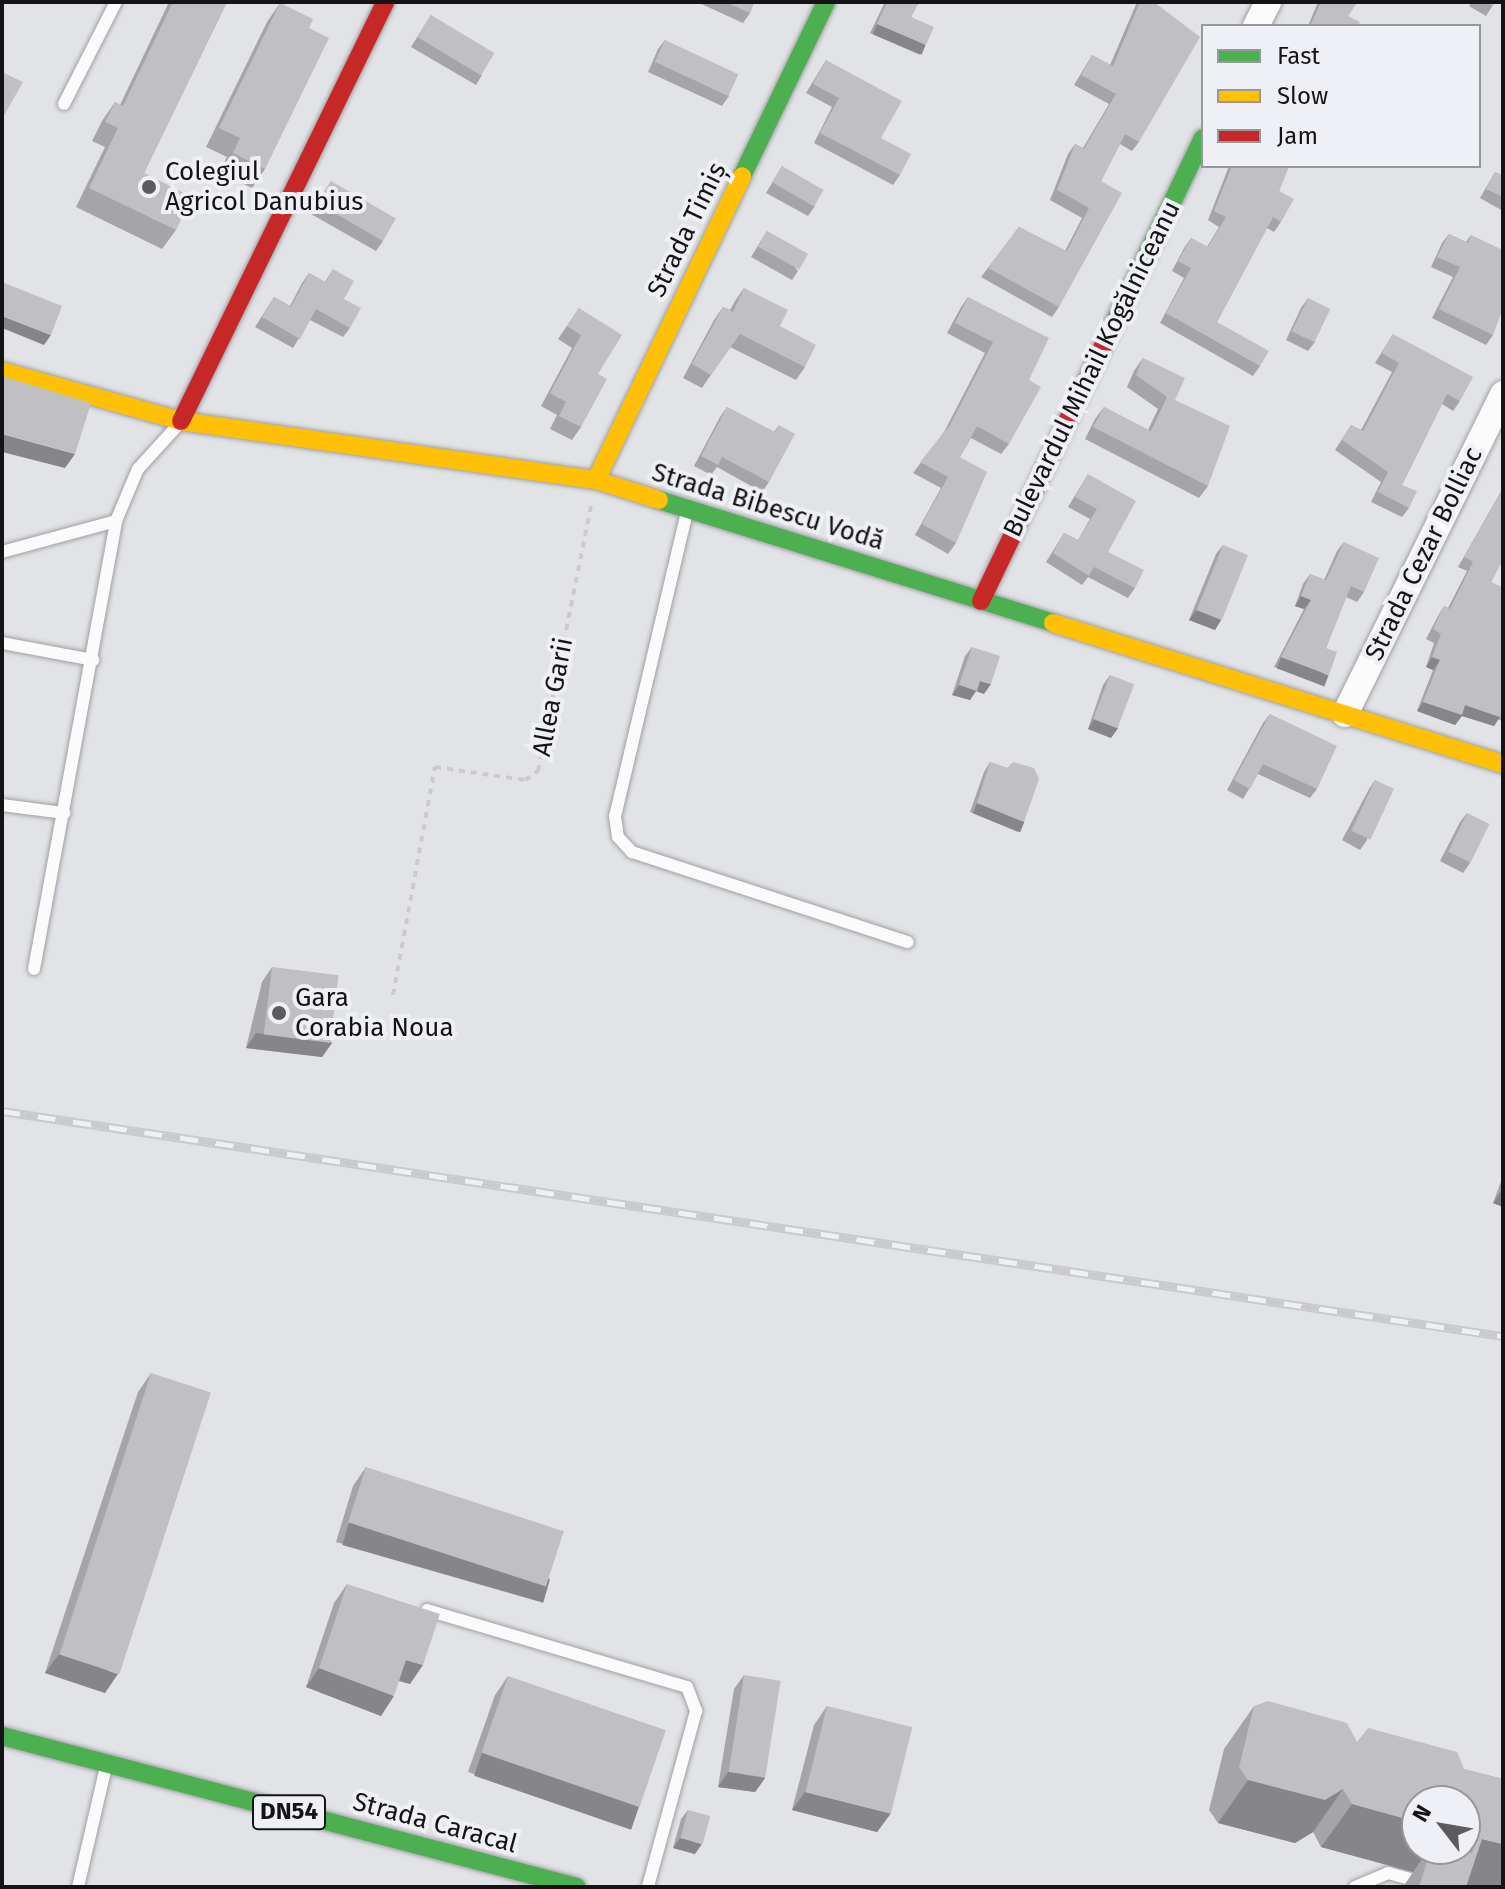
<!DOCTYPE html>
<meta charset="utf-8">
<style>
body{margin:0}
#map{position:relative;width:1505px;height:1889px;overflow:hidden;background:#e2e3e7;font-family:"Fira Sans",sans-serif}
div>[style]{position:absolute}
.path>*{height:4px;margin-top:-2px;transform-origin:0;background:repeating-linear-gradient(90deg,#cbcbcc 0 6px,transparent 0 12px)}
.roads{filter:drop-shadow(0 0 2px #9fa0a3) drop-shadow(0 0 2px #9fa0a3)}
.lane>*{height:12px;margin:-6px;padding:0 6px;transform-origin:6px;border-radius:6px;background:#fbfbfb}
.street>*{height:26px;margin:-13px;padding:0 13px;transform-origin:13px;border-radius:13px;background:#fbfbfb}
.fast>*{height:18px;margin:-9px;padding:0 9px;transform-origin:9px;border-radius:9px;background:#4caf50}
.slow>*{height:18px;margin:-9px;padding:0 9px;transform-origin:9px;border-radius:9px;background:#ffc107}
.jam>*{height:18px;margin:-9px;padding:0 9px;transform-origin:9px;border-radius:9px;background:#c62828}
.rail>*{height:9px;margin-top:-4.5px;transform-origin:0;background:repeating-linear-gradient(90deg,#eef0f5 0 18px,#c9cacb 0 36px);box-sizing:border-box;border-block:2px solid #c9cacb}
.wall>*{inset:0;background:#a5a5a8}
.shaded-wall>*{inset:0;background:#868688;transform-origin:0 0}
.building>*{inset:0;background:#c0c0c3;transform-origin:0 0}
.dots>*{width:22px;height:22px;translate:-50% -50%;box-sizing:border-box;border:4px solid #eef0f5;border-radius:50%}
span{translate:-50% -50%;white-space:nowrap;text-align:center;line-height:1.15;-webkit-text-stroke:8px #eef0f5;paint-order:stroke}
.shield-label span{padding:2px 6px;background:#eef0f5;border:2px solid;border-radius:6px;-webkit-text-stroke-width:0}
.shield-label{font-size:24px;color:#141416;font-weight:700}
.poi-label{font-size:26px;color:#141416}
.left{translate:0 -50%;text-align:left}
.street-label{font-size:26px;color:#141416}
.frame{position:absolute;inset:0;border:4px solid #141416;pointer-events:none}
.legend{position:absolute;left:1201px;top:24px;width:280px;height:144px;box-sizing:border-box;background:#eef0f5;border:2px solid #97989c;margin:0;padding:10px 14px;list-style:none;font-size:24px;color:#141416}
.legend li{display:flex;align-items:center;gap:16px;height:40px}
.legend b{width:40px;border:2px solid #97989c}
.north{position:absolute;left:1401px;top:1785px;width:80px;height:80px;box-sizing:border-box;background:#eef0f5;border:2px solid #97989c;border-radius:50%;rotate:301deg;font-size:22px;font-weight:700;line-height:32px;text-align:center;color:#141416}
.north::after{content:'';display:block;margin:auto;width:28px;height:36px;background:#5c5c5f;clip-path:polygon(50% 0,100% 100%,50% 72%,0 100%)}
</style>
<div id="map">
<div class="path">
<div style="left:393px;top:995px;width:232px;rotate:-79.6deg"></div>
<div style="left:435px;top:767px;width:91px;rotate:8.2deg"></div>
<div style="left:525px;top:780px;width:16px;rotate:-35deg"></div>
<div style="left:538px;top:771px;width:270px;rotate:-78.7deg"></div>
</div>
<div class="roads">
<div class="lane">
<div style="left:64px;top:104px;width:114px;rotate:-63deg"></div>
<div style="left:687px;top:512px;width:312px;rotate:103.3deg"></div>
<div style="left:615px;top:816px;width:21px;rotate:82deg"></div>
<div style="left:618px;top:837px;width:21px;rotate:47deg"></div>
<div style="left:632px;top:852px;width:290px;rotate:18.1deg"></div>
<div style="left:2px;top:552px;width:118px;rotate:-15.2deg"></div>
<div style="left:2px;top:643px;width:93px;rotate:10.6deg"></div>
<div style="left:2px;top:805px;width:63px;rotate:7.4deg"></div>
<div style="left:34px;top:969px;width:455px;rotate:-79.6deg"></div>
<div style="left:116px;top:521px;width:56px;rotate:-67.1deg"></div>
<div style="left:138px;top:469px;width:61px;rotate:-47.7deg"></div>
<div style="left:427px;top:1610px;width:271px;rotate:16.5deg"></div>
<div style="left:687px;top:1687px;width:26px;rotate:69deg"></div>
<div style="left:696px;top:1711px;width:182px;rotate:105.3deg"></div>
<div style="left:78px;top:1887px;width:123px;rotate:-76.9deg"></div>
<div style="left:1355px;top:1887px;width:36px;rotate:-23deg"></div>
<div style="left:1388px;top:1873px;width:54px;rotate:15.1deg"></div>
</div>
<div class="street">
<div style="left:1256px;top:26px;width:27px;rotate:-63deg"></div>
<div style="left:1345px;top:714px;width:357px;rotate:-63.7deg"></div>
</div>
<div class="fast">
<div style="left:742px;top:176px;width:193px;rotate:-64.2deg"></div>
<div style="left:1114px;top:323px;width:205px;rotate:-64.3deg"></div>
<div style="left:659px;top:500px;width:413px;rotate:17.3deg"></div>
<div style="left:2px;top:1736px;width:594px;rotate:14.71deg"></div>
</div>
<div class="slow">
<div style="left:2px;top:371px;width:186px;rotate:15.6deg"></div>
<div style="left:181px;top:421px;width:419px;rotate:8.1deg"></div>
<div style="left:596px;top:480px;width:66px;rotate:17.6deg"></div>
<div style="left:596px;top:480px;width:337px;rotate:-64.3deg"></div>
<div style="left:1053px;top:623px;width:472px;rotate:17.4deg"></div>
</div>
<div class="jam">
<div style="left:181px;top:421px;width:466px;rotate:-64deg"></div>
<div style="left:981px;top:601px;width:308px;rotate:-64.4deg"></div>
</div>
</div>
<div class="rail">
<div style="left:2px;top:1111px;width:1518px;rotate:8.53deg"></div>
</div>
<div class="wall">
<div style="clip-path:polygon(169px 2px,227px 2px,144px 173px,176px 230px,162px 249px,76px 207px,105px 147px,92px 141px,102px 121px,115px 102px,120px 105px)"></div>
<div style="clip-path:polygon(697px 2px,754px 2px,750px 13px,743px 23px)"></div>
<div style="clip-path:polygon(885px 2px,919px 2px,911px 17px,920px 55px,870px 33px)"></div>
<div style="clip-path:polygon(1137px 2px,1154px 2px,1139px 142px,1132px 151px,1120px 144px,1101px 181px,1059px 307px,1052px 317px,981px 277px,1019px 227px,1065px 251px,1082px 218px,1050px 200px,1068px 154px,1075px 144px,1083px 148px,1109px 104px,1074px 85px,1092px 55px,1110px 65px)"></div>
<div style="clip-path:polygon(1318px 2px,1357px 2px,1348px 16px,1358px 26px,1308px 26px)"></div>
<div style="clip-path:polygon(1472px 2px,1495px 2px,1486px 16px,1469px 6px)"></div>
<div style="clip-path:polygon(280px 3px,309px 28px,265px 169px,252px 188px,219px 172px,227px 157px,206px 147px,267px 22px)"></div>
<div style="clip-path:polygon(431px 15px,482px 75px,476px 85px,411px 47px)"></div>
<div style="clip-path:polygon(665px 40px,729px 96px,722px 106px,648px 72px,658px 49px)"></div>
<div style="clip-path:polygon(826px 60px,881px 138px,900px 175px,893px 185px,814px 143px,832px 107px,806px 93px)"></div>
<div style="clip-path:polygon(782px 166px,815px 206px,808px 216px,766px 193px)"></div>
<div style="clip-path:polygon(1229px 166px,1289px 166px,1279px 191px,1281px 222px,1274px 232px,1267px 228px,1217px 322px,1260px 366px,1253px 376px,1160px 323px,1184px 278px,1172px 271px,1184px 248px,1191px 238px,1207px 247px,1219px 227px,1208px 220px)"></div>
<div style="clip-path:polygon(1495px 172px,1503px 176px,1503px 211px,1480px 198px)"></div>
<div style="clip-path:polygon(331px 181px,383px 241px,376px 251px,311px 214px)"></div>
<div style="clip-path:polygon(767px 231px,798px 271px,792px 280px,751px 257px)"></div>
<div style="clip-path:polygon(1449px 234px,1466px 242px,1471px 235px,1493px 335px,1486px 345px,1432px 318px,1453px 277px,1431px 267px,1442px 243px)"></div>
<div style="clip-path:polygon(333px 269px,344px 299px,350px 328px,343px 337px,310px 320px,293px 348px,255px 327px,274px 297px,290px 306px,302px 283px,309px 273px,325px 282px)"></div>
<div style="clip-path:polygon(744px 288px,780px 326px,805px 367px,796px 380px,730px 347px,702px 388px,683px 378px,714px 320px,723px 307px,730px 310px,735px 301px)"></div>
<div style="clip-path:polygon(968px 297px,1029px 380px,1009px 444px,1001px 454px,971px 438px,960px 457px,956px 543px,948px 554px,915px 535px,941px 488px,913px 473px,944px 432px,985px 353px,947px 333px,961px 307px)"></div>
<div style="clip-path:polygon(1308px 298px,1315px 342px,1308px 351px,1286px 340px,1301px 308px)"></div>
<div style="clip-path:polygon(579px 308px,598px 374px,581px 427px,572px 440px,550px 429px,557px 415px,541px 406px,572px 348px,558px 339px)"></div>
<div style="clip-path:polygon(1393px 334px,1460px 401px,1453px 411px,1442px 404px,1402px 485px,1409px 508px,1402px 517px,1371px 502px,1381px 482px,1335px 450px,1351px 425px,1361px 430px,1392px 372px,1375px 363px)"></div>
<div style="clip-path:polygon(1143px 358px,1175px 400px,1208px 486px,1199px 498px,1085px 439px,1095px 419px,1104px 407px,1148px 430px,1158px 409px,1127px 387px,1134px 371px)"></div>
<div style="clip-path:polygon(727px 407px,774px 432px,779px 425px,769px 482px,762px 492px,717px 467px,711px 475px,694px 466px,720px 417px)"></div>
<div style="clip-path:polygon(1088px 474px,1108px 552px,1135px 588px,1128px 598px,1088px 577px,1082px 585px,1046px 562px,1064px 533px,1078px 540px,1090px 519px,1068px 507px)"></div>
<div style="clip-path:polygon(1503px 488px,1503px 559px,1491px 582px,1503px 588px,1503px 722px,1498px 719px,1494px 726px,1462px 716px,1455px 725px,1417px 711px,1433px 670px,1426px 667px,1434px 643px,1426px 639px,1438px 616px,1444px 606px,1448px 608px,1467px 571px,1458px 567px)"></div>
<div style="clip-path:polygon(1344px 542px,1364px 592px,1357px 602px,1346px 597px,1326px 648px,1322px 685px,1274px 667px,1304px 609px,1295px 606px,1303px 584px,1310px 574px,1324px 580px,1337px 551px)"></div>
<div style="clip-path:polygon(1223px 545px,1221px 620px,1215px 630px,1189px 620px,1216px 554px)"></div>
<div style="clip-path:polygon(972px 647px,984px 694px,976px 691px,970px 700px,952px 695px,965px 656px)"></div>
<div style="clip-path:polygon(1110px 675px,1118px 728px,1111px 738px,1088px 729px,1103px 685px)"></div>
<div style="clip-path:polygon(1270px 714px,1317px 789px,1310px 798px,1258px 774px,1243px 799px,1227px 790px,1263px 723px)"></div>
<div style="clip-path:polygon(990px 762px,1007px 768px,1024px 822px,1018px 832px,970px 812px,984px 772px)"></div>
<div style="clip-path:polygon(1375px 780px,1367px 840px,1360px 850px,1342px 840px,1369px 789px)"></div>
<div style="clip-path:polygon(1467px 813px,1470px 863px,1463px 873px,1440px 861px,1460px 822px)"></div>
<div style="clip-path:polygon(272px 967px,332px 1043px,322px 1057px,246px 1048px,262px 982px)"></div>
<div style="clip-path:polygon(1503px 1176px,1503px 1207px,1493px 1203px)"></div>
<div style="clip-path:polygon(151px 1373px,105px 1693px,45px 1673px,138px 1392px)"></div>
<div style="clip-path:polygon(366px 1467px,550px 1579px,536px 1598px,336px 1542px,353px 1486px)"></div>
<div style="clip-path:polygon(347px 1584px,410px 1684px,399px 1681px,381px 1716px,306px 1687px,334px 1603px)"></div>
<div style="clip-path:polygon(744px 1675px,765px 1778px,755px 1792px,718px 1787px,734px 1689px)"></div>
<div style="clip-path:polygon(508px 1676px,639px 1807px,626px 1826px,468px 1772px,495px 1695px)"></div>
<div style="clip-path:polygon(827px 1706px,891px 1813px,877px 1832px,792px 1810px,814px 1725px)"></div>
<div style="clip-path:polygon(evenodd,1254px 1706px,1357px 1742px,1503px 1779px,1466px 1887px,1403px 1887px,1413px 1872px,1321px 1847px,1313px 1832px,1295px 1843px,1218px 1823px,1209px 1810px,1224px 1749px,1254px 1706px,1465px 1801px,1465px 1849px,1417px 1849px,1465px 1801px)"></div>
<div style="clip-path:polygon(688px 1810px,695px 1854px,673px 1848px,681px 1819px)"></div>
</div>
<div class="shaded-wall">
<div style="left:877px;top:24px;width:53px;height:11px;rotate:23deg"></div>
<div style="clip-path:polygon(2px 316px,51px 335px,44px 345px,2px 328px)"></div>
<div style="clip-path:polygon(2px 434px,75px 454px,65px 468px,2px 452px)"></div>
<div style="clip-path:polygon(1301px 596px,1311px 600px,1304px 609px,1295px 606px)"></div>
<div style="clip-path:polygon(1196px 610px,1221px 620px,1215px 630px,1189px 620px)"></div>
<div style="left:1281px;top:657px;width:51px;height:12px;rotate:21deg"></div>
<div style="clip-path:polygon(1432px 657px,1440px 660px,1433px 670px,1426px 667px)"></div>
<div style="clip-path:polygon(980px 681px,991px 684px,984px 694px,976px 691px,970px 700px,952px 695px,959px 685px)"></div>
<div style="clip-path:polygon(1423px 702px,1465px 705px,1500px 717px,1494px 726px,1462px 716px,1455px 725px,1417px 711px)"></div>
<div style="clip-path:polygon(1094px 719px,1118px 728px,1111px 738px,1088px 729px)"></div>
<div style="left:977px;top:803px;width:51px;height:11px;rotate:22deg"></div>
<div style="clip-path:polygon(256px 1033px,332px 1043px,322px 1057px,246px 1048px)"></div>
<div style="clip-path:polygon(1503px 1188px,1503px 1207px,1493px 1203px)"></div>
<div style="left:349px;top:1522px;width:209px;height:24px;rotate:16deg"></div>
<div style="clip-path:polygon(59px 1654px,118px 1674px,105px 1693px,45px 1673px)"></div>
<div style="clip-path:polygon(406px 1660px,423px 1665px,410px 1684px,393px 1679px)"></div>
<div style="clip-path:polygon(319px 1668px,394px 1696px,381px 1716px,306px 1687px)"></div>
<div style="left:482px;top:1753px;width:166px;height:24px;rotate:19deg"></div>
<div style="clip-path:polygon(728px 1772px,765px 1778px,755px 1792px,718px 1787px)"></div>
<div style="clip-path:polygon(1248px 1780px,1343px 1789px,1313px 1832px,1295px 1843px,1218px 1823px)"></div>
<div style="clip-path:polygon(805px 1792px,891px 1813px,877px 1832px,792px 1810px)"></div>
<div style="clip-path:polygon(1352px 1804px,1417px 1822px,1417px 1849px,1429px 1849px,1413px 1872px,1321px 1847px)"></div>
<div style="clip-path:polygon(1465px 1835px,1477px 1838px,1447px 1881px,1431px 1849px,1465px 1849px)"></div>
<div style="clip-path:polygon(680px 1838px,702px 1844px,695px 1854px,673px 1848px)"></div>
<div style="clip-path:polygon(1482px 1839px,1503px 1844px,1503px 1887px,1472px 1887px,1452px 1882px)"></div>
</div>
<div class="building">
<div style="clip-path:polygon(173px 2px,227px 2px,144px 173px,192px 197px,176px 230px,89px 188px,118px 128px,105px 122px,115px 102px,123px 106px)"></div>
<div style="clip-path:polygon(725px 2px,754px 2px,750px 13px)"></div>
<div style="clip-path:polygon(887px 2px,919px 2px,911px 17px,934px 27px,926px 45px,877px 24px)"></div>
<div style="clip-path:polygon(1140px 2px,1154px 2px,1200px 37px,1139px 142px,1125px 134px,1101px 181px,1122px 193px,1059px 307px,988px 268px,1019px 227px,1067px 251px,1089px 208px,1057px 190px,1075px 144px,1084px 149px,1116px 94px,1081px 75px,1092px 55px,1113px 66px)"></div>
<div style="clip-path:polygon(1321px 2px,1357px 2px,1348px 16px,1360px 22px,1358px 26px,1310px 26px)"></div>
<div style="clip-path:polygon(1485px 2px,1495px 2px,1493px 6px)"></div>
<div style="clip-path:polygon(280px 3px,313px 19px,309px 28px,329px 38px,265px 169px,233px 153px,240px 138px,219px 128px)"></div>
<div style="left:431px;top:15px;width:74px;height:26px;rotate:31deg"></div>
<div style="left:665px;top:40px;width:81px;height:24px;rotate:25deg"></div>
<div style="clip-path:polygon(826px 60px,902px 101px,881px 138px,911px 154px,900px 175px,820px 133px,839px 98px,813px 84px)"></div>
<div style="clip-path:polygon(2px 72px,23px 82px,2px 119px)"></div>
<div style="left:782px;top:166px;width:48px;height:19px;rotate:30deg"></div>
<div style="clip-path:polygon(1232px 166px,1289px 166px,1279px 191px,1294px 199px,1281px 222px,1273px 217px,1217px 322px,1269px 351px,1260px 366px,1166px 313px,1191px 268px,1178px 261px,1191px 238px,1208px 247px,1226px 217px,1214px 211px)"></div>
<div style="clip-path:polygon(1495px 172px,1503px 176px,1503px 197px,1486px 189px)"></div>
<div style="left:331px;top:181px;width:75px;height:26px;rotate:30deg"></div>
<div style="left:767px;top:231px;width:47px;height:18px;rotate:29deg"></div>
<div style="clip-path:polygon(1449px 234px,1468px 243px,1471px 235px,1503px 250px,1503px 308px,1493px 335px,1439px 309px,1460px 267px,1437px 257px)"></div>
<div style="clip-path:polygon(333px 269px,354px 281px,344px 299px,361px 308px,350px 328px,316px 309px,300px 339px,262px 317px,274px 297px,291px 307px,309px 273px,326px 282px)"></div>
<div style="clip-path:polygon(2px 282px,62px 306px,51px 335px,2px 316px)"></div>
<div style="clip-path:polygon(744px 288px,788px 310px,780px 326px,816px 345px,805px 367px,740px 334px,711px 375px,692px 364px,723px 307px,733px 312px)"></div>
<div style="clip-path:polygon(968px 297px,1049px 338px,1029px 380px,1041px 387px,1009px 444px,977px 426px,960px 457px,987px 472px,956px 543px,922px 524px,948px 477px,920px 462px,950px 425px,993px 342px,955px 323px)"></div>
<div style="left:1308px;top:298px;width:25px;height:37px;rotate:26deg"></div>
<div style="clip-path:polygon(579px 308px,622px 335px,598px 374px,607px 379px,581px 427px,559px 416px,566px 402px,550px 393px,581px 335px,567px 326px)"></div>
<div style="clip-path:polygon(1393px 334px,1473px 377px,1460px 401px,1447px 394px,1402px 485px,1417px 491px,1409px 508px,1378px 492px,1388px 472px,1342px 440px,1351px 425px,1363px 431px,1399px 363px,1382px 353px)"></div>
<div style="clip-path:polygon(1143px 358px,1185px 378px,1175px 400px,1230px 426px,1208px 486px,1093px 427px,1104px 407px,1151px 431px,1167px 397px,1136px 375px)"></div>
<div style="clip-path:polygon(2px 376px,91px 403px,75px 454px,2px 434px)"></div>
<div style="clip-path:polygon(727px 407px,775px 432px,779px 425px,795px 434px,769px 482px,722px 457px,718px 465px,701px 456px)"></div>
<div style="clip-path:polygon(1088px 474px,1136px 501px,1108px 552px,1144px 570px,1135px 588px,1094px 567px,1089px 576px,1053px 553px,1064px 533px,1078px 540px,1097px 509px,1075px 497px)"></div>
<div style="clip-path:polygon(1503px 489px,1503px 559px,1491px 582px,1503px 588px,1503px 711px,1500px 717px,1465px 705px,1462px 715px,1423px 702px,1440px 660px,1432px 657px,1441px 634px,1433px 629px,1444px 606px,1450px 609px,1473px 562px,1464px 557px)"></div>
<div style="clip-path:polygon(1344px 542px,1379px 558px,1364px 592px,1351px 586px,1326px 648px,1337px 652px,1329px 675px,1281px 657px,1311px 600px,1301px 596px,1310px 574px,1326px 580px)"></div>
<div style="left:1223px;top:545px;width:27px;height:70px;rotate:22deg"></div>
<div style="clip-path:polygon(972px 647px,1000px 656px,991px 684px,980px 681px,977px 691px,959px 685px)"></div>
<div style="left:1110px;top:675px;width:26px;height:47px;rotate:21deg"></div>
<div style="clip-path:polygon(1270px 714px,1337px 746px,1317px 789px,1263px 764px,1250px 789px,1234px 780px)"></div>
<div style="clip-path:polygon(990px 762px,1007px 768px,1013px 762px,1034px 768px,1039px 779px,1024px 822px,977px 803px)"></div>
<div style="left:1375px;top:780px;width:21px;height:56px;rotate:25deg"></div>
<div style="left:1467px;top:813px;width:25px;height:43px;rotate:26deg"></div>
<div style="left:272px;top:967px;width:67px;height:68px;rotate:7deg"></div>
<div style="left:151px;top:1373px;width:63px;height:296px;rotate:18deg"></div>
<div style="left:366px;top:1467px;width:208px;height:58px;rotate:18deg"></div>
<div style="clip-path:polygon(347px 1584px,440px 1614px,423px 1665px,406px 1660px,394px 1696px,319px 1668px)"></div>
<div style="left:744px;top:1675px;width:37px;height:98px;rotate:9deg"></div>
<div style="left:508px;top:1676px;width:167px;height:81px;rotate:19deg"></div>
<div style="clip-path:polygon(1268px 1701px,1347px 1723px,1357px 1742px,1368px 1728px,1457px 1752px,1464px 1769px,1503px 1779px,1503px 1844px,1482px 1839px,1466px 1887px,1419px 1887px,1431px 1849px,1456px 1849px,1472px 1853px,1477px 1838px,1465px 1835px,1465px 1801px,1417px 1801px,1417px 1822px,1352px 1804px,1343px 1789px,1325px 1800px,1248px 1780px,1239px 1767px,1254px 1706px)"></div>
<div style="left:827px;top:1706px;width:88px;height:89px;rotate:14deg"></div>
<div style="left:688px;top:1810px;width:23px;height:29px;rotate:15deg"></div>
</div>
<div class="dots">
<div style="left:149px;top:187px;background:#5c5c5f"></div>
<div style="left:279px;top:1013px;background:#5c5c5f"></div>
</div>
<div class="shield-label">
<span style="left:289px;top:1812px">DN54</span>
</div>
<div class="poi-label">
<span class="left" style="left:165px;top:187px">Colegiul<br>Agricol Danubius</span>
<span class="left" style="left:295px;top:1013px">Gara<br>Corabia Noua</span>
</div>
<div class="street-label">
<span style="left:687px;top:230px;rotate:-64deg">Strada Timiș</span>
<span style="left:1092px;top:369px;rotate:-64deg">Bulevardul Mihail Kogălniceanu</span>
<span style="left:768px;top:507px;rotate:17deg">Strada Bibescu Vodă</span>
<span style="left:1424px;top:554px;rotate:-64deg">Strada Cezar Bolliac</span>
<span style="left:553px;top:697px;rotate:-79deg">Allea Garii</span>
<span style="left:435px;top:1823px;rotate:15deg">Strada Caracal</span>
</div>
<div class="frame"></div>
<ul class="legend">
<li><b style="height:10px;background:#4caf50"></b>Fast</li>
<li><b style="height:10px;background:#ffc107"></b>Slow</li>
<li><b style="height:10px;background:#c62828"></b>Jam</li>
</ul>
<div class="north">N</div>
</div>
